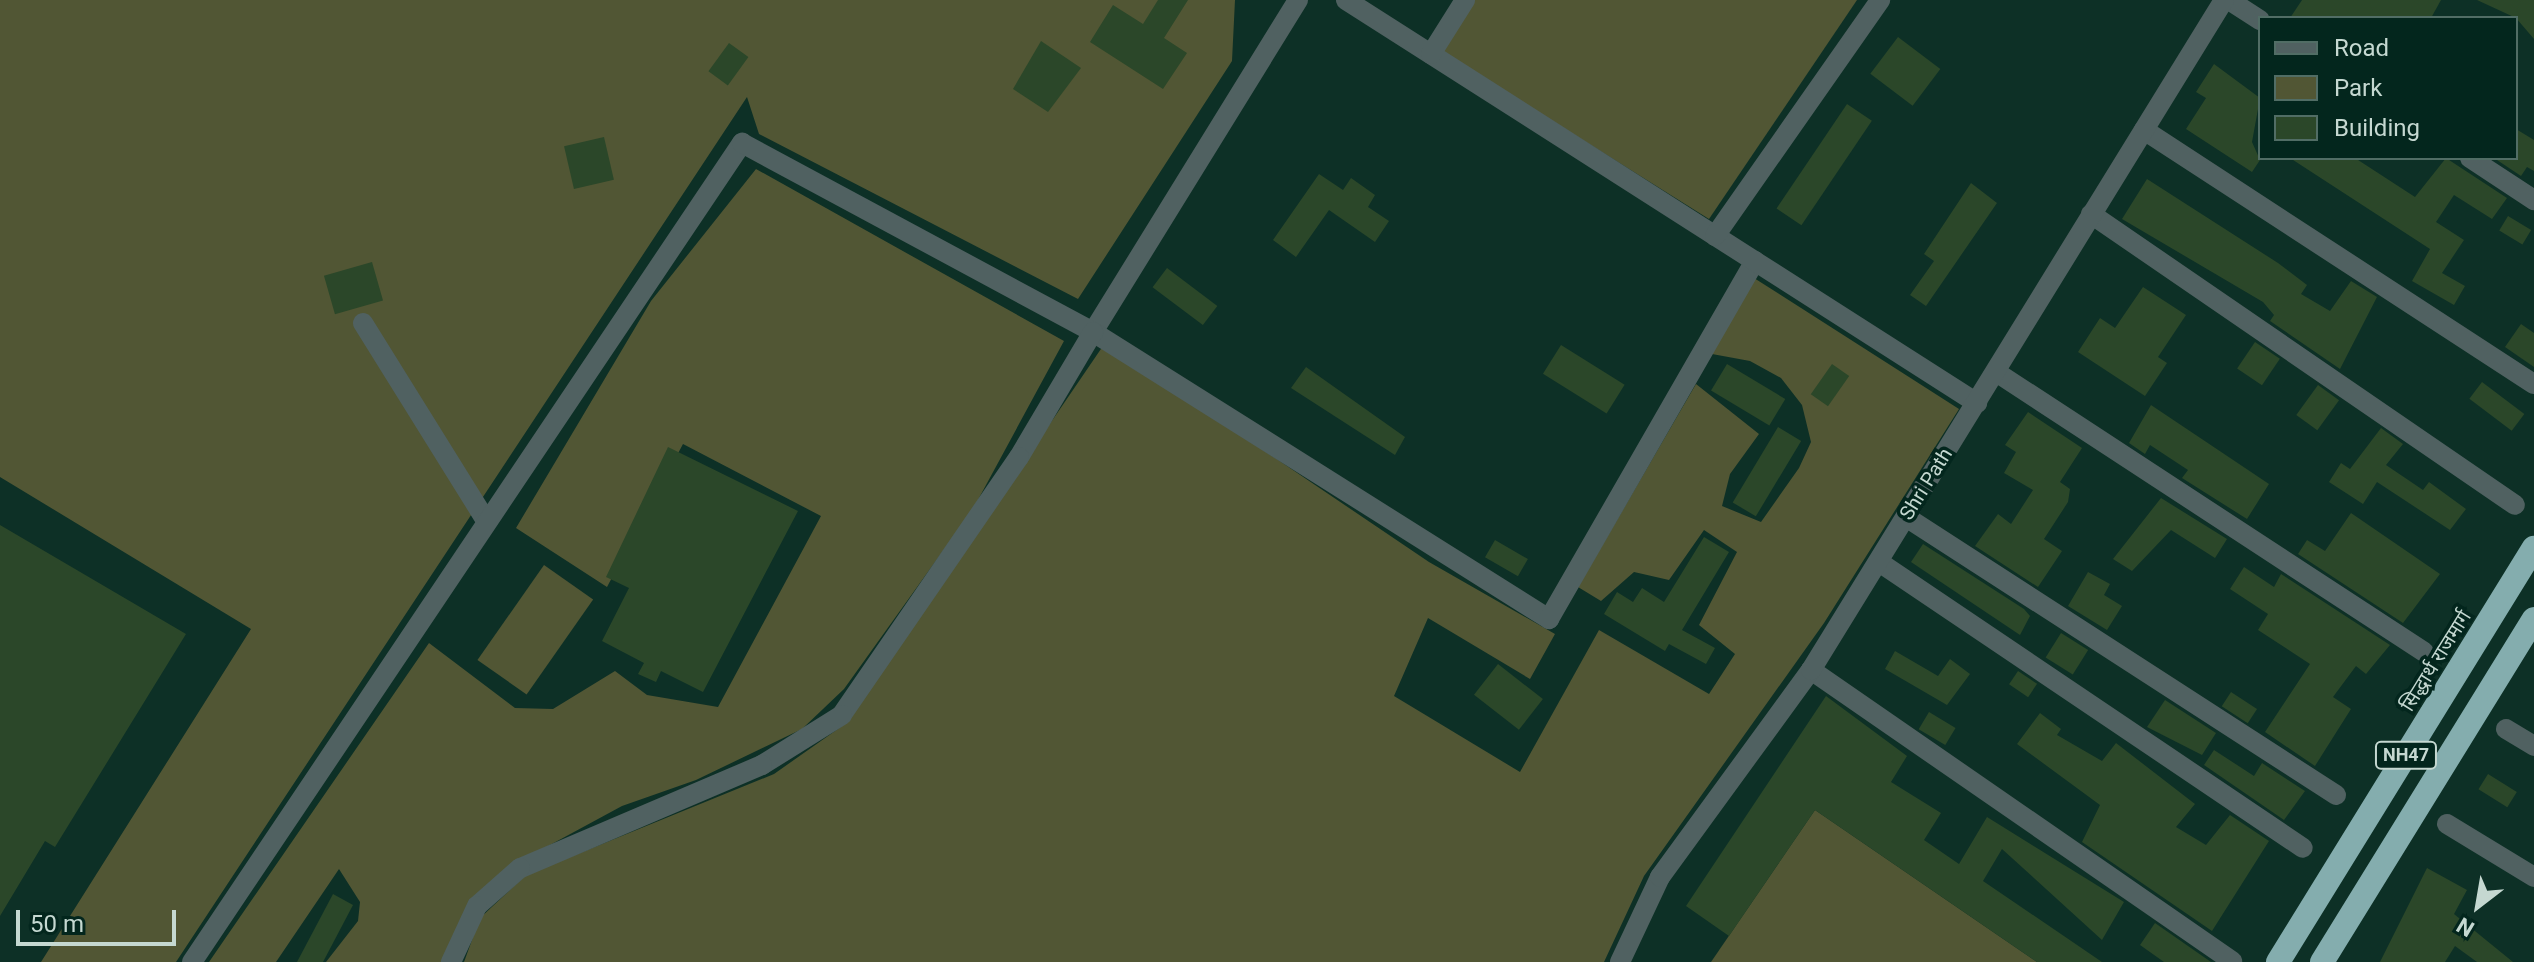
<!DOCTYPE html>
<meta charset="utf-8">
<style>
body{margin:0}
#map{position:relative;width:2534px;height:962px;overflow:hidden;background:#0d3026;font-family:Roboto,"Noto Sans Devanagari",sans-serif}
div>[style]{position:absolute}
.green>*{inset:0;background:#515634;transform-origin:0 0}
.building>*{inset:0;background:#2b4729;transform-origin:0 0}
.minor>*{height:20px;margin:-10px;padding:0 10px;transform-origin:10px;border-radius:10px;background:#506161}
.highway>*{height:24px;margin:-12px;padding:0 12px;transform-origin:12px;border-radius:12px;background:#84adae}
span{translate:-50% -50%;white-space:nowrap;text-align:center;line-height:1.15;-webkit-text-stroke:7px #03261d;paint-order:stroke}
.shield-label span{padding:2px 6px;background:#03261d;border:2px solid;border-radius:6px;-webkit-text-stroke-width:0}
.shield-label{font-size:18px;color:#c5d8d1;font-weight:700}
.street-label{font-size:20px;color:#c5d8d1}
.legend{position:absolute;left:2258px;top:16px;width:260px;height:144px;box-sizing:border-box;background:#03261d;border:2px solid #516d65;margin:0;padding:10px 14px;list-style:none;font-size:24px;color:#c5d8d1}
.legend li{display:flex;align-items:center;gap:16px;height:40px}
.legend b{width:40px;border:2px solid #516d65}
.north{position:absolute;left:2438px;top:866px;width:80px;height:80px;-webkit-text-stroke:6px #03261d;paint-order:stroke;rotate:211deg;font-size:22px;font-weight:700;line-height:32px;text-align:center;color:#c5d8d1}
.north::after{content:'';display:block;margin:auto;width:28px;height:36px;background:#c5d8d1;clip-path:polygon(50% 0,100% 100%,50% 72%,0 100%)}
.scale{position:absolute;left:16px;top:910px;width:160px;height:36px;box-sizing:border-box;border:4px solid #c5d8d1;border-top:0;padding-left:10px;font-size:24px;line-height:28px;white-space:nowrap;color:#c5d8d1;-webkit-text-stroke:6px #03261d;paint-order:stroke}
</style>
<div id="map">
<div class="green">
<div style="clip-path:polygon(0 0,1235px 0,1232px 61px,1078px 299px,759px 134px,747px 97px,176px 962px,41px 962px,251px 629px,0 477px)"></div>
<div style="clip-path:polygon(1475px 0,1857px 0,1709px 219px,1442px 52px)"></div>
<div style="clip-path:polygon(756px 169px,1064px 341px,973px 509px,844px 689px,802px 729px,696px 780px,622px 806px,513px 865px,469px 902px,441px 962px,326px 962px,358px 921px,360px 902px,339px 869px,276px 962px,209px 962px,429px 643px,515px 708px,553px 709px,615px 671px,647px 695px,718px 707px,821px 516px,683px 444px,607px 587px,516px 528px,651px 301px)"></div>
<div style="clip-path:polygon(1754px 278px,1959px 409px,1824px 623px,1644px 876px,1604px 962px,464px 962px,480px 918px,526px 875px,774px 774px,845px 724px,1105px 343px,1429px 562px,1555px 634px,1530px 679px,1428px 618px,1394px 696px,1520px 772px,1599px 630px,1709px 694px,1735px 654px,1699px 625px,1737px 552px,1704px 530px,1669px 580px,1634px 572px,1601px 601px,1578px 587px,1696px 384px,1759px 434px,1730px 474px,1722px 506px,1761px 522px,1799px 468px,1811px 442px,1802px 405px,1781px 378px,1750px 361px,1712px 354px)"></div>
<div style="left:544px;top:565px;width:60px;height:116px;rotate:35deg"></div>
<div style="clip-path:polygon(1815px 810px,2037px 962px,1711px 962px)"></div>
</div>
<div class="building">
<div style="clip-path:polygon(1158px 0,1188px 0,1164px 38px,1187px 53px,1163px 89px,1090px 42px,1113px 5px,1143px 24px)"></div>
<div style="clip-path:polygon(2302px 0,2441px 0,2431px 18px,2290px 18px)"></div>
<div style="clip-path:polygon(2477px 0,2534px 0,2534px 39px,2516px 18px)"></div>
<div style="left:1898px;top:37px;width:53px;height:46px;rotate:37deg"></div>
<div style="clip-path:polygon(1041px 41px,1081px 68px,1048px 112px,1013px 89px)"></div>
<div style="left:729px;top:43px;width:24px;height:35px;rotate:36deg"></div>
<div style="clip-path:polygon(2214px 64px,2260px 98px,2252px 142px,2260px 160px,2252px 172px,2186px 129px,2206px 98px,2196px 92px)"></div>
<div style="left:1847px;top:104px;width:30px;height:126px;rotate:34deg"></div>
<div style="clip-path:polygon(2516px 129px,2534px 140px,2534px 171px,2527px 167px,2521px 176px,2494px 158px,2516px 158px)"></div>
<div style="left:604px;top:137px;width:44px;height:41px;rotate:77deg"></div>
<div style="clip-path:polygon(2290px 158px,2355px 158px,2415px 197px,2446px 158px,2507px 198px,2492px 219px,2454px 195px,2436px 222px,2464px 240px,2442px 273px,2465px 286px,2454px 305px,2412px 281px,2430px 249px)"></div>
<div style="clip-path:polygon(1319px 174px,1343px 190px,1351px 178px,1375px 195px,1368px 207px,1389px 221px,1375px 242px,1329px 210px,1296px 257px,1273px 240px)"></div>
<div style="clip-path:polygon(2147px 179px,2278px 263px,2307px 285px,2301px 294px,2330px 311px,2351px 281px,2377px 297px,2340px 369px,2270px 321px,2274px 315px,2263px 302px,2122px 219px)"></div>
<div style="clip-path:polygon(1971px 183px,1997px 203px,1926px 306px,1910px 295px,1934px 261px,1924px 254px)"></div>
<div style="left:2508px;top:216px;width:27px;height:17px;rotate:31deg"></div>
<div style="left:372px;top:262px;width:40px;height:50px;rotate:74deg"></div>
<div style="left:1167px;top:268px;width:63px;height:24px;rotate:37deg"></div>
<div style="clip-path:polygon(2143px 287px,2186px 315px,2158px 357px,2167px 363px,2145px 396px,2078px 352px,2100px 318px,2115px 328px)"></div>
<div style="clip-path:polygon(2521px 324px,2534px 333px,2534px 367px,2505px 347px)"></div>
<div style="left:2255px;top:342px;width:30px;height:32px;rotate:34deg"></div>
<div style="left:1561px;top:345px;width:75px;height:34px;rotate:32deg"></div>
<div style="left:1727px;top:364px;width:68px;height:31px;rotate:31deg"></div>
<div style="left:1832px;top:364px;width:21px;height:37px;rotate:35deg"></div>
<div style="clip-path:polygon(1306px 367px,1405px 437px,1395px 455px,1291px 388px)"></div>
<div style="left:2482px;top:382px;width:53px;height:21px;rotate:37deg"></div>
<div style="left:2318px;top:385px;width:26px;height:37px;rotate:36deg"></div>
<div style="clip-path:polygon(2151px 405px,2269px 484px,2247px 519px,2182px 478px,2188px 470px,2150px 445px,2145px 454px,2129px 443px)"></div>
<div style="clip-path:polygon(2028px 412px,2082px 448px,2060px 482px,2070px 489px,2068px 502px,2044px 539px,2062px 551px,2038px 587px,1975px 546px,1998px 514px,2011px 524px,2033px 490px,2004px 473px,2016px 452px,2005px 445px)"></div>
<div style="left:1778px;top:427px;width:27px;height:88px;rotate:31deg"></div>
<div style="clip-path:polygon(2381px 428px,2403px 444px,2386px 465px,2423px 490px,2429px 482px,2466px 509px,2450px 530px,2377px 482px,2363px 504px,2329px 482px,2341px 463px,2350px 469px)"></div>
<div style="clip-path:polygon(668px 447px,798px 511px,703px 692px,661px 671px,656px 682px,638px 674px,644px 663px,602px 641px,629px 588px,606px 577px)"></div>
<div style="clip-path:polygon(2161px 498px,2227px 539px,2215px 558px,2171px 530px,2132px 571px,2113px 559px)"></div>
<div style="clip-path:polygon(2351px 513px,2440px 574px,2403px 623px,2298px 554px,2307px 540px,2325px 551px)"></div>
<div style="clip-path:polygon(0 525px,186px 634px,55px 847px,45px 841px,0 916px)"></div>
<div style="clip-path:polygon(1704px 537px,1729px 552px,1682px 630px,1715px 648px,1706px 664px,1669px 644px,1665px 651px,1604px 614px,1617px 592px,1633px 602px,1642px 588px,1664px 602px)"></div>
<div style="left:1495px;top:540px;width:38px;height:20px;rotate:30deg"></div>
<div style="clip-path:polygon(1923px 544px,2024px 609px,2030px 616px,2020px 635px,1911px 562px)"></div>
<div style="clip-path:polygon(2244px 567px,2274px 587px,2281px 574px,2390px 645px,2366px 674px,2356px 666px,2333px 697px,2351px 709px,2315px 766px,2265px 732px,2310px 664px,2258px 630px,2268px 614px,2230px 589px)"></div>
<div style="clip-path:polygon(2088px 572px,2110px 584px,2104px 595px,2122px 606px,2107px 630px,2068px 606px)"></div>
<div style="left:2061px;top:633px;width:32px;height:29px;rotate:32deg"></div>
<div style="clip-path:polygon(1895px 651px,1938px 676px,1950px 659px,1970px 674px,1947px 705px,1885px 669px)"></div>
<div style="left:1498px;top:664px;width:57px;height:39px;rotate:38deg"></div>
<div style="left:2018px;top:671px;width:23px;height:16px;rotate:34deg"></div>
<div style="left:2231px;top:692px;width:31px;height:17px;rotate:33deg"></div>
<div style="clip-path:polygon(1826px 696px,1907px 756px,1891px 782px,1941px 813px,1924px 840px,1959px 864px,1987px 817px,2124px 902px,2102px 940px,2002px 849px,1983px 881px,2102px 962px,2037px 962px,1815px 810px,1729px 936px,1686px 906px)"></div>
<div style="clip-path:polygon(2165px 700px,2216px 733px,2202px 755px,2147px 727px)"></div>
<div style="left:1929px;top:712px;width:31px;height:20px;rotate:31deg"></div>
<div style="clip-path:polygon(2040px 713px,2061px 729px,2057px 735px,2102px 761px,2116px 743px,2195px 804px,2176px 827px,2206px 845px,2230px 815px,2269px 841px,2212px 931px,2082px 842px,2100px 805px,2017px 744px)"></div>
<div style="clip-path:polygon(2214px 750px,2254px 776px,2262px 763px,2305px 791px,2284px 820px,2204px 765px)"></div>
<div style="left:2488px;top:774px;width:34px;height:18px;rotate:32deg"></div>
<div style="clip-path:polygon(2427px 868px,2467px 890px,2454px 914px,2513px 962px,2477px 962px,2455px 946px,2445px 962px,2380px 962px)"></div>
<div style="clip-path:polygon(333px 894px,353px 905px,323px 962px,297px 962px)"></div>
<div style="clip-path:polygon(2155px 923px,2211px 962px,2164px 962px,2140px 945px)"></div>
</div>
<div class="minor">
<div style="left:1298px;top:0;width:390px;rotate:121.7deg"></div>
<div style="left:1093px;top:332px;width:539px;rotate:32.19deg"></div>
<div style="left:1549px;top:619px;width:413px;rotate:-60.1deg"></div>
<div style="left:1346px;top:0;width:749px;rotate:32.57deg"></div>
<div style="left:2229px;top:0;width:37px;rotate:33deg"></div>
<div style="left:1431px;top:54px;width:64px;rotate:-57.8deg"></div>
<div style="left:2144px;top:130px;width:465px;rotate:33.1deg"></div>
<div style="left:2470px;top:158px;width:77px;rotate:33.3deg"></div>
<div style="left:2091px;top:214px;width:514px;rotate:34.46deg"></div>
<div style="left:1715px;top:236px;width:288px;rotate:-55deg"></div>
<div style="left:363px;top:323px;width:234px;rotate:58.1deg"></div>
<div style="left:1996px;top:372px;width:511px;rotate:33.19deg"></div>
<div style="left:1906px;top:517px;width:512px;rotate:32.88deg"></div>
<div style="left:1879px;top:562px;width:511px;rotate:34deg"></div>
<div style="left:1811px;top:670px;width:512px;rotate:34.65deg"></div>
<div style="left:2506px;top:729px;width:33px;rotate:31deg"></div>
<div style="left:2447px;top:824px;width:102px;rotate:31.3deg"></div>
<div style="left:192px;top:962px;width:987px;rotate:-56.12deg"></div>
<div style="left:742px;top:143px;width:399px;rotate:28.3deg"></div>
<div style="left:1093px;top:332px;width:145px;rotate:120.6deg"></div>
<div style="left:1019px;top:457px;width:313px;rotate:124.5deg"></div>
<div style="left:842px;top:715px;width:94px;rotate:148deg"></div>
<div style="left:762px;top:765px;width:263px;rotate:156.9deg"></div>
<div style="left:520px;top:868px;width:57px;rotate:138.5deg"></div>
<div style="left:477px;top:906px;width:62px;rotate:114.9deg"></div>
<div style="left:1620px;top:962px;width:94px;rotate:-64.8deg"></div>
<div style="left:1660px;top:877px;width:256px;rotate:-53.9deg"></div>
<div style="left:1811px;top:670px;width:787px;rotate:-58.35deg"></div>
</div>
<div class="highway">
<div style="left:2278px;top:962px;width:487px;rotate:-58.3deg"></div>
<div style="left:2322px;top:962px;width:403px;rotate:-58.3deg"></div>
</div>
<div class="shield-label">
<span style="left:2406px;top:755px">NH47</span>
</div>
<div class="street-label">
<span style="left:1926px;top:484px;rotate:-58deg">Shri Path</span>
<span style="left:2436px;top:661px;rotate:-58deg">सिद्धार्थ राजमार्ग</span>
</div>
<ul class="legend">
<li><b style="height:10px;background:#506161"></b>Road</li>
<li><b style="height:22px;background:#515634"></b>Park</li>
<li><b style="height:22px;background:#2b4729"></b>Building</li>
</ul>
<div class="north">N</div>
<div class="scale">50 m</div>
</div>
